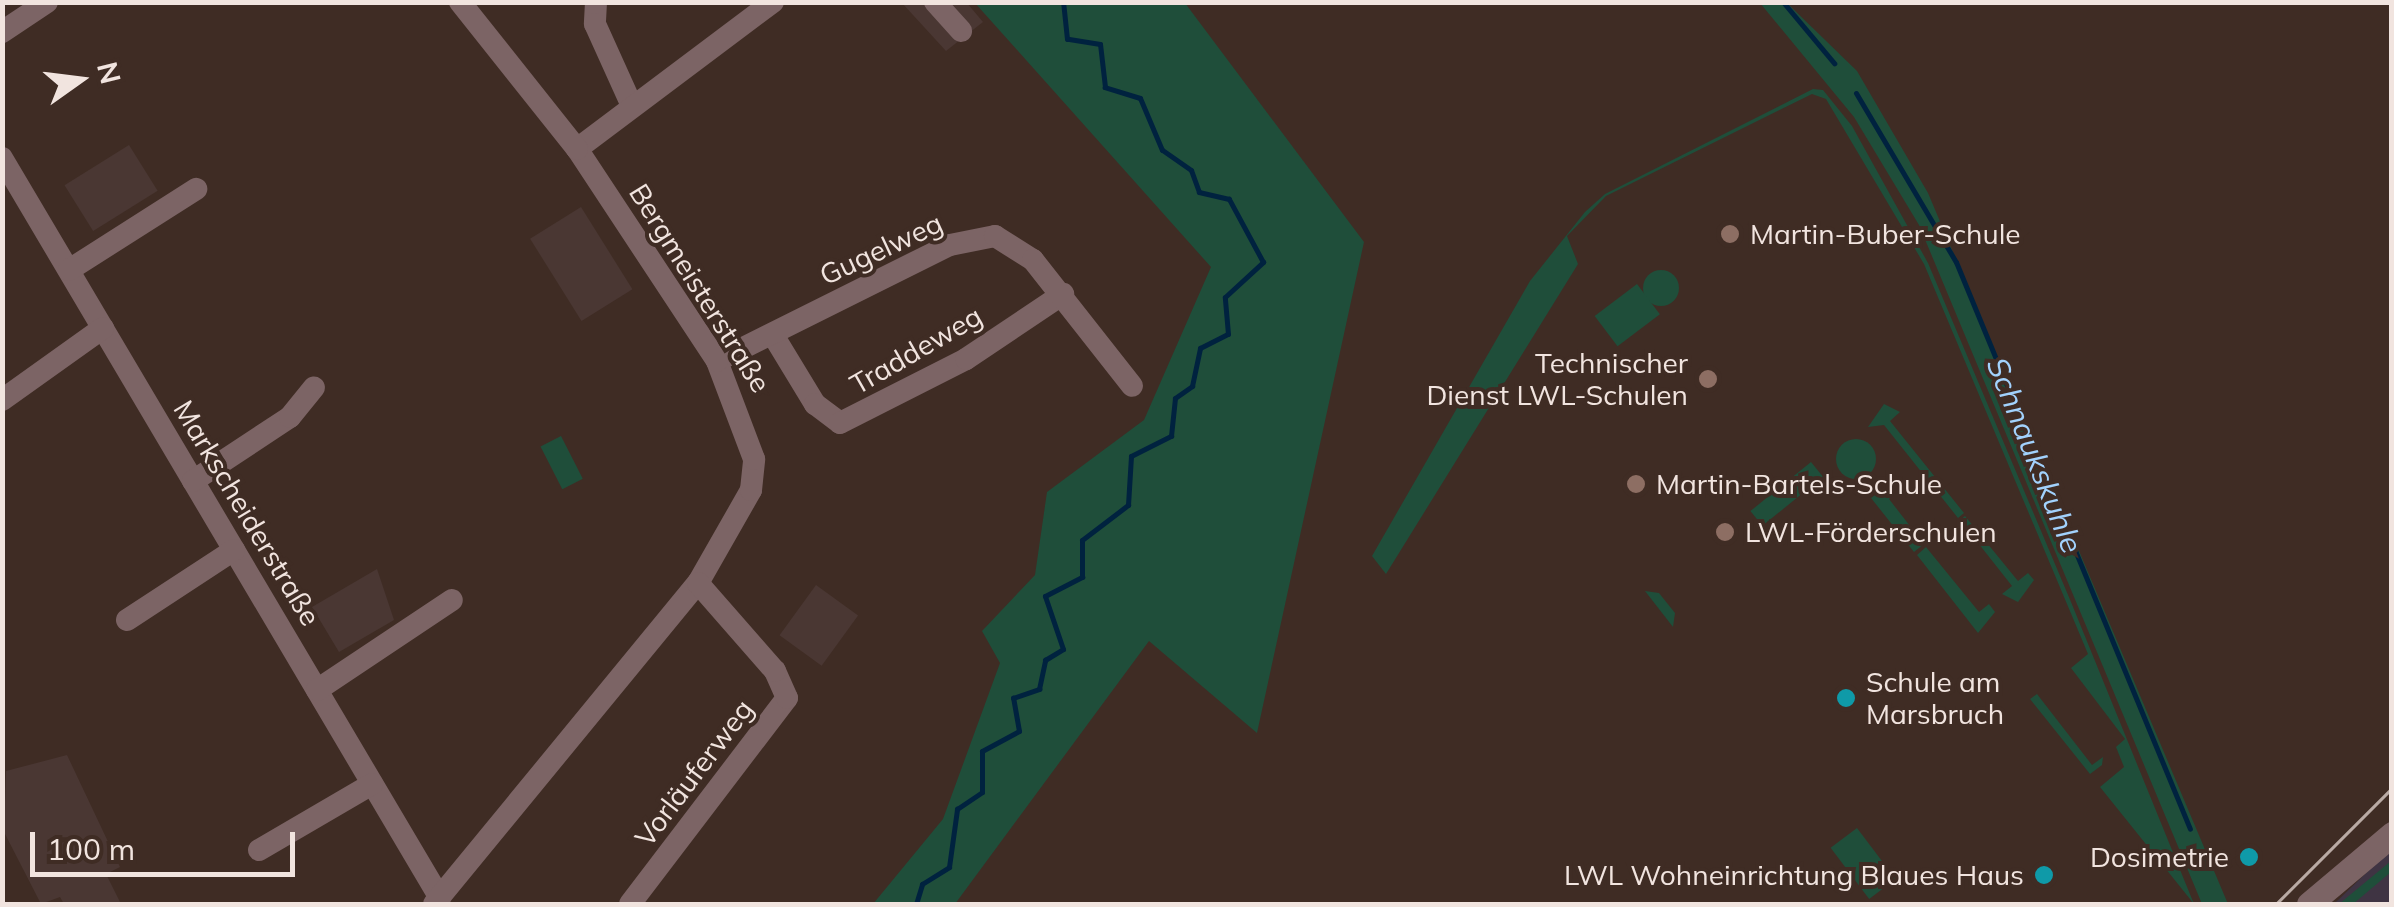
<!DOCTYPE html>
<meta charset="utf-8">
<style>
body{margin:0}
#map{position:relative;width:2394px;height:907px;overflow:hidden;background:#3f2c24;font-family:Mulish,sans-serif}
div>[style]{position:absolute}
.industrial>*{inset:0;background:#4a3733;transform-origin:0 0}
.medical>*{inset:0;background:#3f3443}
.green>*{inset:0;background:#1f4e3a;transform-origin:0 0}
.round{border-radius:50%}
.stream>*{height:5px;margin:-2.5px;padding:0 2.5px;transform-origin:2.5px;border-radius:2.5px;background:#00223f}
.minor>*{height:22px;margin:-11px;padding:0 11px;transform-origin:11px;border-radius:11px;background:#7c6465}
.tertiary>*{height:25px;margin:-12.5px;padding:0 12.5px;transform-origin:12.5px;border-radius:12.5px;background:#7c6465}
.tram>*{height:2.5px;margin:-1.25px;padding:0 1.25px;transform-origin:1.25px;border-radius:1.25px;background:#b9aaa4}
.dots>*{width:28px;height:28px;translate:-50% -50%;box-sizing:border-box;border:5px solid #3f2c24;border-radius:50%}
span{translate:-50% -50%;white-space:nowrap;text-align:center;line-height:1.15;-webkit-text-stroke:8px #3f2c24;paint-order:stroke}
.poi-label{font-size:28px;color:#f1e4df}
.left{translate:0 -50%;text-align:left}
.right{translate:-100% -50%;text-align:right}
.street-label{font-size:28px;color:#f1e4df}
.water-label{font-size:30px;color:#a2d2fd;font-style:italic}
.frame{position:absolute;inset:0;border:5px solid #f1e4df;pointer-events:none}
.north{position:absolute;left:30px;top:30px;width:100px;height:100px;-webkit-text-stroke:8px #3f2c24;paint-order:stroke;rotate:76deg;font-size:28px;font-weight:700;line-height:40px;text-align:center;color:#f1e4df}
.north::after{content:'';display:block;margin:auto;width:35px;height:45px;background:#f1e4df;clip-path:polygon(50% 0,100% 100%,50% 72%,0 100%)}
.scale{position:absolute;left:30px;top:832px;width:265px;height:45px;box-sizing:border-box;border:5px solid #f1e4df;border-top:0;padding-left:12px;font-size:30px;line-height:35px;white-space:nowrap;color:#f1e4df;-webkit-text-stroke:8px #3f2c24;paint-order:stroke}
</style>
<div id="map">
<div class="industrial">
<div style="clip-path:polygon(902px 3px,967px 3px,983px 22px,946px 51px)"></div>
<div style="left:129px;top:145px;width:54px;height:76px;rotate:58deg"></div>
<div style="left:581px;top:207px;width:97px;height:60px;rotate:58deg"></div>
<div style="clip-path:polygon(377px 569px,394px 620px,339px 652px,312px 607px)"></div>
<div style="left:816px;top:585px;width:52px;height:62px;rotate:36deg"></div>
<div style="clip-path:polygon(67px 755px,120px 867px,106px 874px,121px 904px,64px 904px,60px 897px,41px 904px,4px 832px,6px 771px)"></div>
</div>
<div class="medical">
<div style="clip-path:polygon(2391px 849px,2391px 904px,2334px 904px)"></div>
</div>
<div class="green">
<div style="clip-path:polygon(975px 3px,1185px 3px,1364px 242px,1257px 733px,1149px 641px,955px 904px,873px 904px,943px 819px,1000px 663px,982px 631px,1035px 575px,1047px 492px,1144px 420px,1211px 267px)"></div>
<div style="clip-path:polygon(1760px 3px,1787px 3px,1857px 71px,1928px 193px,2228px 904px,2202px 904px,1919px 225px,1854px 117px)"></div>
<div style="clip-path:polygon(1813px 89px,1823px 90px,1852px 126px,1928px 263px,2071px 602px,2194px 904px,2100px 787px,2124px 767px,2116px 747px,2125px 739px,2071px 668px,2088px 654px,1924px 264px,1826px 99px,1812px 94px,1606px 196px,1567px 236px,1578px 264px,1386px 574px,1372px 556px,1530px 281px,1585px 212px,1605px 194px)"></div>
<div class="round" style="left:1643px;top:270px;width:36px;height:36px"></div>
<div style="left:1637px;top:284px;width:38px;height:53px;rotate:53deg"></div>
<div style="clip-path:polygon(1884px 404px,1900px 412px,1890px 421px,1964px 513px,1958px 518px,1884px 425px,1868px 427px)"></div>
<div style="left:561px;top:436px;width:48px;height:23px;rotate:63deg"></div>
<div class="round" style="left:1836px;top:439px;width:40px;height:40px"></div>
<div style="left:1811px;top:462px;width:19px;height:78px;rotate:51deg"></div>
<div style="clip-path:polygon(1887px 486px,1898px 491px,1889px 499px,1924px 544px,1914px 552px,1871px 498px)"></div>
<div style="clip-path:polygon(1965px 516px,2018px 581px,2028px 573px,2034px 580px,2018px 602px,2002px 594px,2012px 586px,1960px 520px)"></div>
<div style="clip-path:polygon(1926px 547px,1979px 612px,1989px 604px,1995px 612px,1978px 633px,1917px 555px)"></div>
<div style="clip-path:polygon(1645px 591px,1659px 593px,1675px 613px,1673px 627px)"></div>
<div style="clip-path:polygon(2037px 694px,2092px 765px,2103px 757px,2102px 765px,2090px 774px,2030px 699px)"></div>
<div style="left:1857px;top:828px;width:64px;height:33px;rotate:53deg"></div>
<div style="clip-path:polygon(2391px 861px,2391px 872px,2353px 904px,2339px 904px)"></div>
</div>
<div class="stream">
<div style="left:1783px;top:2px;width:80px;rotate:50.1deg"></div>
<div style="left:1856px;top:93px;width:196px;rotate:59.4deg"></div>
<div style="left:1956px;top:262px;width:613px;rotate:67.57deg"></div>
<div style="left:916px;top:904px;width:21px;rotate:-73deg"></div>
<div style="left:922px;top:884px;width:32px;rotate:-32deg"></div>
<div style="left:949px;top:867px;width:59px;rotate:-82.1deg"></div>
<div style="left:957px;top:809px;width:30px;rotate:-34deg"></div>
<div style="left:982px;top:792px;width:41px;rotate:-90deg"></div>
<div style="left:982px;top:751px;width:42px;rotate:-28.4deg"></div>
<div style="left:1019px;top:731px;width:34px;rotate:-100deg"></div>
<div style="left:1013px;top:698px;width:28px;rotate:-19deg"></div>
<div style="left:1039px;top:689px;width:30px;rotate:-78deg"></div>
<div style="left:1045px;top:660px;width:21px;rotate:-31deg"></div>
<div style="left:1063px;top:649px;width:56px;rotate:-108.8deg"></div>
<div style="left:1045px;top:596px;width:42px;rotate:-27.2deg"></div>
<div style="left:1082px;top:577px;width:37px;rotate:-90deg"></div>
<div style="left:1082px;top:540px;width:58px;rotate:-37.3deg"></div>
<div style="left:1128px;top:505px;width:49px;rotate:-86.5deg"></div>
<div style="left:1131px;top:456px;width:45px;rotate:-26.6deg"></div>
<div style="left:1171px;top:436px;width:38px;rotate:-84deg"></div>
<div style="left:1175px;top:398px;width:21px;rotate:-35deg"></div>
<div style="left:1192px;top:386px;width:39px;rotate:-78deg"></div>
<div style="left:1200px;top:348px;width:31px;rotate:-27deg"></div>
<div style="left:1228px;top:334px;width:37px;rotate:-95deg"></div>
<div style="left:1225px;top:297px;width:52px;rotate:-42.6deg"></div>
<div style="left:1263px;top:262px;width:72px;rotate:-118.4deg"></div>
<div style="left:1229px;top:199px;width:31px;rotate:-167deg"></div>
<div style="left:1199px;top:192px;width:23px;rotate:-110deg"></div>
<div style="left:1191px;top:170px;width:35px;rotate:-145deg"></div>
<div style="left:1162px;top:150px;width:56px;rotate:-112.9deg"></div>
<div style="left:1140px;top:98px;width:37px;rotate:-163deg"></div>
<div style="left:1105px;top:87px;width:43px;rotate:-96.6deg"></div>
<div style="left:1100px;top:44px;width:33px;rotate:-171deg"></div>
<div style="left:1067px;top:39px;width:37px;rotate:-96deg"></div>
</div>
<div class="minor">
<div style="left:596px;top:2px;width:22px;rotate:93deg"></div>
<div style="left:595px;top:24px;width:90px;rotate:65.7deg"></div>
<div style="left:935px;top:2px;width:39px;rotate:48deg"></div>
<div style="left:2px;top:32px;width:54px;rotate:-33.7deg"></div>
<div style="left:577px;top:149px;width:245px;rotate:-36.9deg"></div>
<div style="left:2px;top:158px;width:860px;rotate:59.38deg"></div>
<div style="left:69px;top:270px;width:151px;rotate:-32.5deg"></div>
<div style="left:773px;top:335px;width:81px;rotate:58.7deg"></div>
<div style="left:815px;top:404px;width:31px;rotate:37deg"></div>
<div style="left:840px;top:423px;width:141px;rotate:-26.9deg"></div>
<div style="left:966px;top:359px;width:117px;rotate:-33.8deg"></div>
<div style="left:717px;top:361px;width:260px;rotate:-26.5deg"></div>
<div style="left:950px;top:245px;width:46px;rotate:-11.3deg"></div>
<div style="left:995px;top:236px;width:45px;rotate:32.3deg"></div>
<div style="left:1033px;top:260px;width:160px;rotate:51.8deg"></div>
<div style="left:2px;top:400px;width:124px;rotate:-35.5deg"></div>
<div style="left:193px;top:481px;width:116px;rotate:-33.4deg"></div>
<div style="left:290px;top:417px;width:38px;rotate:-51deg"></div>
<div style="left:127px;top:620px;width:128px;rotate:-33.2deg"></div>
<div style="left:317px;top:690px;width:162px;rotate:-33.7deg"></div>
<div style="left:259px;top:850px;width:131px;rotate:-30.3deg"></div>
<div style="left:434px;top:904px;width:416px;rotate:-50.6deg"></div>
<div style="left:698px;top:583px;width:107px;rotate:-60.3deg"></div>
<div style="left:751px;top:490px;width:31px;rotate:-84deg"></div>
<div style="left:754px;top:459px;width:105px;rotate:-110.7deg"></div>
<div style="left:717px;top:361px;width:254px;rotate:-123.4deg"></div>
<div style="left:577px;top:149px;width:188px;rotate:-128.5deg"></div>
<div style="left:630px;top:904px;width:259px;rotate:-52.7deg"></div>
<div style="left:787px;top:698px;width:30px;rotate:-114deg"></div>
<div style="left:775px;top:671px;width:117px;rotate:-131.2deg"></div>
</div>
<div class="tertiary">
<div style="left:2309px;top:904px;width:109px;rotate:-40.1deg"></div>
</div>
<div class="tram">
<div style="left:2276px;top:904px;width:164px;rotate:-45deg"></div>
</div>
<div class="dots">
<div style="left:1730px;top:234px;background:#8d6e63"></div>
<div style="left:1708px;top:379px;background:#8d6e63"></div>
<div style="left:1636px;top:484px;background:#8d6e63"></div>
<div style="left:1725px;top:532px;background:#8d6e63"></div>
<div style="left:1846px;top:698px;background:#0f9aa8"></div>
<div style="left:2249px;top:857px;background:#0f9aa8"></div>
<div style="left:2044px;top:875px;background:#0f9aa8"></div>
</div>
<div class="poi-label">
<span class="left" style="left:1750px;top:234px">Martin-Buber-Schule</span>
<span class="right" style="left:1688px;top:379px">Technischer<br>Dienst LWL-Schulen</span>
<span class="left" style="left:1656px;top:484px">Martin-Bartels-Schule</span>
<span class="left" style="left:1745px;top:532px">LWL-Förderschulen</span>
<span class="left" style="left:1866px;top:698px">Schule am<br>Marsbruch</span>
<span class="right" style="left:2229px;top:857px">Dosimetrie</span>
<span class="right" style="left:2024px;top:875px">LWL Wohneinrichtung Blaues Haus</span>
</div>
<div class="street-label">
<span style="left:881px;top:249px;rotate:-25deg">Gugelweg</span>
<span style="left:700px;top:288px;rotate:58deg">Bergmeisterstraße</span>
<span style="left:916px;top:350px;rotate:-30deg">Traddeweg</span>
<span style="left:247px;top:513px;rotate:59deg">Markscheiderstraße</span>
<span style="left:694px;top:773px;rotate:-53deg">Vorläuferweg</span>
</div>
<div class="water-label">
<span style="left:2035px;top:455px;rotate:68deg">Schnaukskuhle</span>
</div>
<div class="frame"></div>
<div class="north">N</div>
<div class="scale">100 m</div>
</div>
